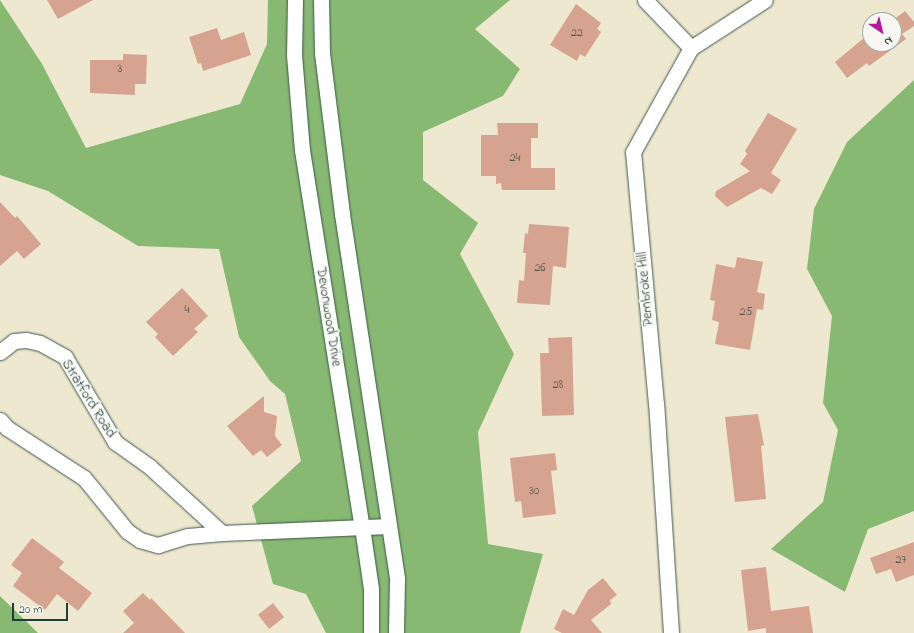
<!DOCTYPE html>
<style>
body{margin:0}
#map{position:relative;width:914px;height:633px;overflow:hidden;background:#eee8d0;font-family:"Indie Flower",sans-serif}
div>[style]{position:absolute}
.forest>*{inset:0;background:#88b973}
.building>*{inset:0;background:#d5a390;transform-origin:0 0}
.roads{filter:drop-shadow(0 0 1px #3e574b) drop-shadow(0 0 1px #3e574b)}
.street>*{height:15px;margin:-7.5px;padding:0 7.5px;transform-origin:7.5px;border-radius:7.5px;background:#fff}
span{translate:-50% -50%;white-space:nowrap;text-align:center;line-height:1.15;-webkit-text-stroke:3.5px #f6f6f2;paint-order:stroke}
.number-label{font-size:12px;color:#4c564b}
.number-label span{-webkit-text-stroke-width:0}
.street-label{font-size:14px;color:#1f3d34}
.north{position:absolute;left:862px;top:12px;width:40px;height:40px;box-sizing:border-box;background:#f6f6f2;border:1px solid #a0aca6;border-radius:50%;rotate:145deg;font-size:11px;font-weight:700;line-height:16px;text-align:center;color:#1f3d34}
.north::after{content:'';display:block;margin:auto;width:14px;height:18px;background:#b5179e;clip-path:polygon(50% 0,100% 100%,50% 72%,0 100%)}
.scale{position:absolute;left:12px;top:603px;width:56px;height:18px;box-sizing:border-box;border:2px solid #1f3d34;border-top:0;padding-left:5px;font-size:12px;line-height:14px;white-space:nowrap;color:#1f3d34;-webkit-text-stroke:3px #f6f6f2;paint-order:stroke}
</style>
<div id="map">
<div class="forest">
<div style="clip-path:polygon(0 0,42px 64px,86px 148px,240px 104px,267px 44px,268px 0,510px 0,475px 29px,520px 69px,503px 96px,423px 132px,423px 180px,478px 223px,460px 254px,514px 354px,478px 432px,488px 544px,543px 554px,520px 633px,326px 633px,306px 594px,273px 584px,252px 506px,301px 461px,285px 394px,270px 381px,239px 337px,219px 249px,138px 246px,48px 191px,0 175px)"></div>
<div style="clip-path:polygon(914px 80px,914px 511px,868px 529px,845px 592px,771px 549px,823px 502px,838px 430px,823px 403px,832px 316px,807px 269px,814px 209px,847px 142px)"></div>
<div style="clip-path:polygon(0 596px,38px 633px,0 633px)"></div>
</div>
<div class="building">
<div style="clip-path:polygon(47px 0,93px 0,58px 19px)"></div>
<div style="clip-path:polygon(576px 4px,601px 23px,597px 29px,601px 32px,585px 57px,580px 54px,577px 61px,550px 45px)"></div>
<div style="clip-path:polygon(905px 11px,914px 22px,914px 26px,902px 34px,906px 39px,869px 66px,867px 63px,847px 78px,835px 62px,870px 33px,870px 44px,894px 44px,894px 20px,888px 20px,891px 18px,893px 20px)"></div>
<div style="clip-path:polygon(217px 28px,221px 40px,244px 32px,251px 55px,203px 71px,201px 63px,198px 64px,189px 37px)"></div>
<div style="clip-path:polygon(123px 54px,147px 55px,146px 84px,135px 84px,135px 95px,90px 93px,90px 60px,123px 60px)"></div>
<div style="clip-path:polygon(768px 113px,797px 129px,771px 173px,781px 180px,772px 194px,761px 188px,727px 207px,715px 196px,716px 191px,750px 171px,740px 164px,747px 154px,745px 151px)"></div>
<div style="clip-path:polygon(497px 123px,538px 123px,538px 138px,531px 138px,531px 168px,555px 168px,555px 190px,502px 190px,501px 183px,496px 184px,496px 176px,481px 176px,481px 135px,498px 135px)"></div>
<div style="clip-path:polygon(0 202px,15px 218px,17px 216px,41px 244px,24px 259px,17px 251px,0 266px)"></div>
<div style="clip-path:polygon(529px 224px,569px 227px,566px 268px,553px 266px,550px 305px,517px 303px,519px 280px,524px 281px,526px 253px,523px 253px,525px 233px,528px 234px)"></div>
<div style="clip-path:polygon(737px 257px,763px 262px,757px 292px,765px 294px,763px 310px,757px 309px,750px 350px,715px 344px,719px 322px,712px 320px,715px 301px,710px 300px,716px 264px,735px 268px)"></div>
<div style="clip-path:polygon(182px 288px,208px 316px,194px 329px,198px 332px,173px 356px,155px 337px,158px 334px,146px 322px)"></div>
<div style="clip-path:polygon(572px 337px,574px 415px,542px 416px,540px 353px,549px 353px,548px 338px)"></div>
<div style="clip-path:polygon(264px 396px,264px 412px,277px 416px,275px 436px,282px 445px,267px 457px,261px 450px,253px 456px,227px 426px)"></div>
<div style="clip-path:polygon(758px 414px,764px 445px,761px 446px,766px 499px,735px 502px,725px 417px)"></div>
<div style="clip-path:polygon(555px 453px,557px 470px,551px 471px,556px 514px,523px 518px,521px 501px,515px 502px,510px 458px)"></div>
<div style="clip-path:polygon(32px 538px,64px 562px,59px 568px,92px 593px,78px 611px,57px 594px,45px 610px,13px 586px,22px 573px,11px 565px)"></div>
<div style="clip-path:polygon(914px 542px,914px 575px,896px 582px,891px 569px,876px 574px,870px 558px)"></div>
<div style="clip-path:polygon(766px 567px,771px 611px,809px 606px,813px 633px,766px 633px,766px 628px,748px 631px,741px 570px)"></div>
<div style="clip-path:polygon(603px 578px,617px 595px,610px 600px,611px 604px,591px 620px,602px 633px,562px 633px,554px 629px,563px 609px,574px 615px,588px 590px)"></div>
<div style="clip-path:polygon(143px 593px,150px 600px,151px 598px,185px 633px,123px 633px,134px 623px,123px 611px)"></div>
<div style="left:273px;top:603px;width:18px;height:19px;rotate:52deg"></div>
</div>
<div class="roads">
<div class="street">
<div style="left:295px;top:0;width:55px;rotate:91deg"></div>
<div style="left:294px;top:55px;width:95px;rotate:85.2deg"></div>
<div style="left:302px;top:150px;width:382px;rotate:81deg"></div>
<div style="left:362px;top:527px;width:63px;rotate:81.7deg"></div>
<div style="left:371px;top:589px;width:44px;rotate:90deg"></div>
<div style="left:321px;top:0;width:53px;rotate:88.9deg"></div>
<div style="left:322px;top:53px;width:162px;rotate:82.9deg"></div>
<div style="left:342px;top:214px;width:369px;rotate:81.4deg"></div>
<div style="left:397px;top:579px;width:54px;rotate:91.1deg"></div>
<div style="left:645px;top:0;width:66px;rotate:46.2deg"></div>
<div style="left:0;top:352px;width:18px;rotate:-38deg"></div>
<div style="left:14px;top:341px;width:12px;rotate:-5deg"></div>
<div style="left:26px;top:340px;width:14px;rotate:12deg"></div>
<div style="left:40px;top:343px;width:29px;rotate:29deg"></div>
<div style="left:65px;top:357px;width:99px;rotate:59.5deg"></div>
<div style="left:115px;top:442px;width:43px;rotate:35.5deg"></div>
<div style="left:150px;top:467px;width:98px;rotate:42.5deg"></div>
<div style="left:222px;top:533px;width:167px;rotate:-2.4deg"></div>
<div style="left:0;top:420px;width:11px;rotate:49deg"></div>
<div style="left:7px;top:428px;width:92px;rotate:33deg"></div>
<div style="left:84px;top:478px;width:68px;rotate:50.9deg"></div>
<div style="left:127px;top:531px;width:16px;rotate:35deg"></div>
<div style="left:140px;top:540px;width:19px;rotate:16deg"></div>
<div style="left:158px;top:545px;width:31px;rotate:-17deg"></div>
<div style="left:188px;top:536px;width:34px;rotate:-5deg"></div>
<div style="left:671px;top:633px;width:229px;rotate:-93.7deg"></div>
<div style="left:656px;top:404px;width:253px;rotate:-95.2deg"></div>
<div style="left:633px;top:152px;width:119px;rotate:-60.9deg"></div>
<div style="left:691px;top:48px;width:88px;rotate:-33deg"></div>
</div>
</div>
<div class="number-label">
<span style="left:577px;top:34px">22</span>
<span style="left:120px;top:70px">3</span>
<span style="left:515px;top:159px">24</span>
<span style="left:540px;top:269px">26</span>
<span style="left:187px;top:311px">4</span>
<span style="left:746px;top:313px">25</span>
<span style="left:558px;top:386px">28</span>
<span style="left:534px;top:492px">30</span>
<span style="left:901px;top:561px">27</span>
</div>
<div class="street-label">
<span style="left:646px;top:289px;rotate:-95deg">Pembroke Hill</span>
<span style="left:328px;top:317px;rotate:81deg">Devonwood Drive</span>
<span style="left:88px;top:399px;rotate:58deg">Stratford Road</span>
</div>
<div class="north">N</div>
<div class="scale">20 m</div>
</div>
